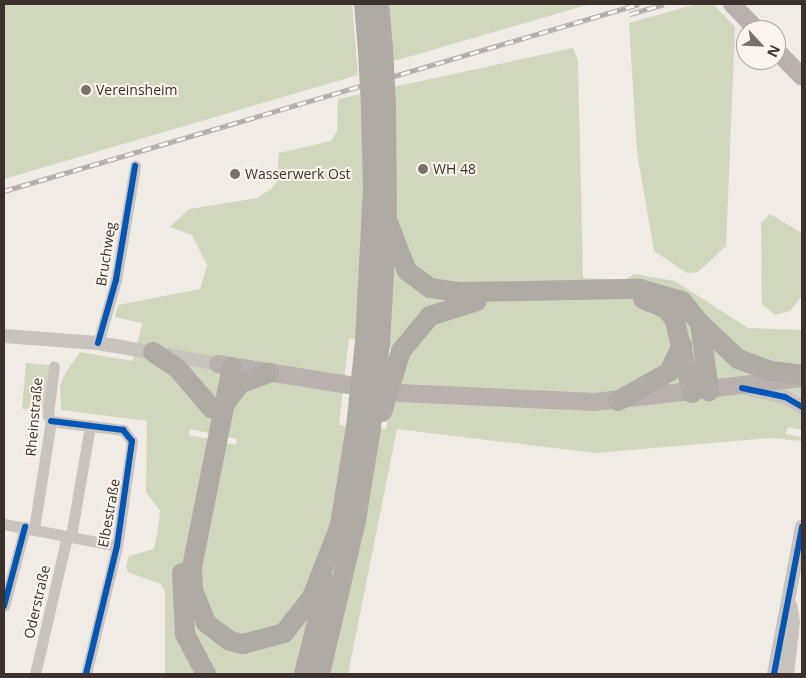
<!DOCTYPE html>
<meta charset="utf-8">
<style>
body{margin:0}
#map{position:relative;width:806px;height:678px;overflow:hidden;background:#f0ebe5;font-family:"Open Sans",sans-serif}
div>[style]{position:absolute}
.green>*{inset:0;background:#d1d6bf;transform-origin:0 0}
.minor>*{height:11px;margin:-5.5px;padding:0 5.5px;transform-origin:5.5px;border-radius:5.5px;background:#c9c3be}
.tertiary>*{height:14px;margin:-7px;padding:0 7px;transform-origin:7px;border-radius:7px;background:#c9c3be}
.primary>*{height:18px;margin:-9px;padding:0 9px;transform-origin:9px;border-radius:9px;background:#b8b1ad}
.motorway>*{height:20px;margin:-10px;padding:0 10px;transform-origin:10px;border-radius:10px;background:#afaaa4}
.rail>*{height:5px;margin-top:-2.5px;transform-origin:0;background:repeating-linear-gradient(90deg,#fbf5ee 0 9px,#b1aca8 0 18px);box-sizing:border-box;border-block:1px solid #b1aca8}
.motorway-bridge>*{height:20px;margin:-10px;padding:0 10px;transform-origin:10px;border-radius:10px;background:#afaaa4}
.cycleway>*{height:6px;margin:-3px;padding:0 3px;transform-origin:3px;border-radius:3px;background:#0057b8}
.dots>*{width:14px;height:14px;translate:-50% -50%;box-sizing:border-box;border:2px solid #fbf5ee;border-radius:50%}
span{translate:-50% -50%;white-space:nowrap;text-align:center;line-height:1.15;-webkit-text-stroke:4px #fbf5ee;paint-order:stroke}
.poi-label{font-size:14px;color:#3b302b}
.left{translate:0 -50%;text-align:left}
.street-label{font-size:14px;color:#3b302b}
.frame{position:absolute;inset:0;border:5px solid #3b302b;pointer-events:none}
.north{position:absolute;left:736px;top:20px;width:50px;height:50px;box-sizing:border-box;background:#fbf5ee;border:1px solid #aea6a0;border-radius:50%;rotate:115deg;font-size:14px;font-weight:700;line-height:20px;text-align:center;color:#3b302b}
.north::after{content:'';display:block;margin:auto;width:18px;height:22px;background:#7a716c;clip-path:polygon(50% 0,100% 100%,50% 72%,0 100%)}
</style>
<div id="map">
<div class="green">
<div style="clip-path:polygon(4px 4px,352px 4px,358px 75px,4px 179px)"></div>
<div style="clip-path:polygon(388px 4px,590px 4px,391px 62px)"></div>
<div style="clip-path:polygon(697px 4px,713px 4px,735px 27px,726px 246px,698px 272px,687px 273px,654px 251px,637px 152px,629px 23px)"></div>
<div style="clip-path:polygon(evenodd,573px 48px,578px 60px,583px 278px,625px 280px,634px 274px,675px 281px,748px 328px,802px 330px,802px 430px,788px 427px,786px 434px,802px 437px,802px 441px,771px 438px,596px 453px,397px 429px,348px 674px,165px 674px,165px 592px,161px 584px,128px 572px,126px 566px,129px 556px,154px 549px,159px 522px,160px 511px,146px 492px,147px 421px,61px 410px,60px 386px,66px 372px,80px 352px,133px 361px,142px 323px,115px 317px,118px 305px,200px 289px,207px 265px,192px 235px,170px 227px,189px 209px,257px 198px,271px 189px,277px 181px,279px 153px,331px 141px,337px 131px,338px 99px,573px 48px,349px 338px,401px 351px,386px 429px,339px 425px,349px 338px,573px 48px,190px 429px,237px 439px,236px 445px,189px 435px,190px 429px)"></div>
<div style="clip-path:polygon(770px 214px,802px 233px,802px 296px,790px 311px,775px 315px,762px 304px,761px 223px)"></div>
<div style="left:26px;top:363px;width:23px;height:46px;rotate:5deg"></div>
</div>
<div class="minor">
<div style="left:98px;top:343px;width:66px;rotate:-74.1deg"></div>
<div style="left:116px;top:280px;width:116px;rotate:-80.5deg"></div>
<div style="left:51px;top:421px;width:73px;rotate:7.1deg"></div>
<div style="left:123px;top:430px;width:14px;rotate:51deg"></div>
<div style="left:132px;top:441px;width:106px;rotate:98.1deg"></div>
<div style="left:117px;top:546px;width:132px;rotate:103.6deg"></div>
<div style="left:4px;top:524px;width:115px;rotate:11deg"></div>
<div style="left:34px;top:529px;width:109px;rotate:-81.1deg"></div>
<div style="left:51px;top:421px;width:7px;rotate:-117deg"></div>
<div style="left:48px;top:415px;width:49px;rotate:-83deg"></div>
<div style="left:71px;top:536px;width:112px;rotate:-80.2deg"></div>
<div style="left:4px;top:606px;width:82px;rotate:-75.1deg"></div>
<div style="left:35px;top:674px;width:142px;rotate:-76.9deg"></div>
</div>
<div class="tertiary">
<div style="left:4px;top:336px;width:94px;rotate:4.3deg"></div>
<div style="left:98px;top:343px;width:122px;rotate:9.9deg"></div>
<div style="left:745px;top:388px;width:41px;rotate:12.7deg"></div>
<div style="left:785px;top:397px;width:20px;rotate:30deg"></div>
<div style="left:774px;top:674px;width:150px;rotate:-79.2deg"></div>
<div style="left:787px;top:674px;width:52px;rotate:-83.4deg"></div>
<div style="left:793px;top:622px;width:17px;rotate:-100deg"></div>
</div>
<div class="primary">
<div style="left:732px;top:4px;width:36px;rotate:46deg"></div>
<div style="left:776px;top:50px;width:37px;rotate:46deg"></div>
<div style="left:218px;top:364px;width:183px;rotate:9.1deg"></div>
<div style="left:399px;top:393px;width:196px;rotate:2.6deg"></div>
<div style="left:595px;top:402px;width:208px;rotate:-6.6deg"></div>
</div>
<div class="motorway">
<div style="left:364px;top:4px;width:47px;rotate:85.1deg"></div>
<div style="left:379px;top:4px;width:45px;rotate:84.9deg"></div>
<div style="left:387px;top:220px;width:55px;rotate:68.6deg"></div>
<div style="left:407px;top:271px;width:29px;rotate:36deg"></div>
<div style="left:430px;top:288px;width:30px;rotate:8deg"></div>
<div style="left:460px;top:292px;width:180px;rotate:-1deg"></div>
<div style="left:640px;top:289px;width:44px;rotate:15.9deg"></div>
<div style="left:682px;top:301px;width:28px;rotate:51deg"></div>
<div style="left:700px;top:323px;width:69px;rotate:82.5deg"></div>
<div style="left:643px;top:299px;width:26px;rotate:23deg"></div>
<div style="left:667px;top:309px;width:14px;rotate:56deg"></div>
<div style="left:675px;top:321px;width:74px;rotate:76.7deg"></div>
<div style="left:701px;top:324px;width:51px;rotate:43.4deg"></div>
<div style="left:738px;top:359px;width:35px;rotate:20deg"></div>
<div style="left:771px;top:371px;width:31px;rotate:7deg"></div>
<div style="left:365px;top:341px;width:152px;rotate:-87deg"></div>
<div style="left:373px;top:189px;width:83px;rotate:-91.4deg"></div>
<div style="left:380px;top:343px;width:123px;rotate:-86.7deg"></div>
<div style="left:387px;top:220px;width:116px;rotate:-90.5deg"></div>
<div style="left:401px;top:351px;width:45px;rotate:-50.4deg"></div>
<div style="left:430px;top:316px;width:49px;rotate:-17.7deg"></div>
<div style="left:153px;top:352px;width:30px;rotate:34deg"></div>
<div style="left:178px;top:369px;width:52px;rotate:49.6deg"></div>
<div style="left:232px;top:367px;width:205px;rotate:101.3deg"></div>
<div style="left:192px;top:568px;width:22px;rotate:87deg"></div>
<div style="left:193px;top:590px;width:35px;rotate:68deg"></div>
<div style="left:206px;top:623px;width:30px;rotate:37deg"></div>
<div style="left:230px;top:641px;width:13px;rotate:13deg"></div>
<div style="left:243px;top:644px;width:42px;rotate:-15deg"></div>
<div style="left:284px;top:633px;width:46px;rotate:-52.1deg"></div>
<div style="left:312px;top:597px;width:79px;rotate:-68.6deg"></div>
<div style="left:618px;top:401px;width:59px;rotate:-29.6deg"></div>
<div style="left:669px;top:372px;width:30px;rotate:-64deg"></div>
<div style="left:226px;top:402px;width:24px;rotate:-52deg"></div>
<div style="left:241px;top:383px;width:30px;rotate:-20deg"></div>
<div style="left:338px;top:536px;width:110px;rotate:-80.6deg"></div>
<div style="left:182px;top:573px;width:61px;rotate:87.2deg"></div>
<div style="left:185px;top:634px;width:45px;rotate:62.3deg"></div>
<div style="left:304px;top:674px;width:94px;rotate:-75.8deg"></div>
<div style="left:320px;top:674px;width:158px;rotate:-76.8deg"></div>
<div style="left:356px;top:520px;width:93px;rotate:-80.7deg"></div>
</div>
<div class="rail">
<div style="left:630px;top:14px;width:35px;rotate:-16deg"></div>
<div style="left:4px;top:191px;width:662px;rotate:-16.41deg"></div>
</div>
<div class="motorway-bridge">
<div style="left:383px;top:49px;width:55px;rotate:86.9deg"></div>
<div style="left:368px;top:51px;width:55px;rotate:86.9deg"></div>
<div style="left:382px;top:412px;width:64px;rotate:-72.7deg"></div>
<div style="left:356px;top:427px;width:86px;rotate:-84deg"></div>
<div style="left:371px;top:428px;width:85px;rotate:-84deg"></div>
</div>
<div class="cycleway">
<div style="left:98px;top:343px;width:66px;rotate:-74.1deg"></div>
<div style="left:116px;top:280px;width:116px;rotate:-80.5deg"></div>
<div style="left:742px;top:388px;width:44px;rotate:11.8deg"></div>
<div style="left:785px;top:397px;width:20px;rotate:30deg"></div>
<div style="left:51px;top:421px;width:73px;rotate:7.1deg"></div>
<div style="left:123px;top:430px;width:14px;rotate:51deg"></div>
<div style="left:132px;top:441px;width:106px;rotate:98.1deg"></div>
<div style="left:117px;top:546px;width:132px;rotate:103.6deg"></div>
<div style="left:4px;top:606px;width:82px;rotate:-75.1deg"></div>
<div style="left:774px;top:674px;width:150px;rotate:-79.2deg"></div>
</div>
<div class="dots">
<div style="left:86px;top:90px;background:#7a716c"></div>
<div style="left:423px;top:169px;background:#7a716c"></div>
<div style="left:235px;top:174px;background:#7a716c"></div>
</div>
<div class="poi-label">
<span class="left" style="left:96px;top:90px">Vereinsheim</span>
<span class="left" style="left:433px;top:169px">WH 48</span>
<span class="left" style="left:245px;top:174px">Wasserwerk Ost</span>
</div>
<div class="street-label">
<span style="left:106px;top:254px;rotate:-81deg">Bruchweg</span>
<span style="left:34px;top:417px;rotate:-85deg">Rheinstraße</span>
<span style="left:109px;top:513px;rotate:-80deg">Elbestraße</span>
<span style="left:37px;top:602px;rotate:-77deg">Oderstraße</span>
</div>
<div class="frame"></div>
<div class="north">N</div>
</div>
